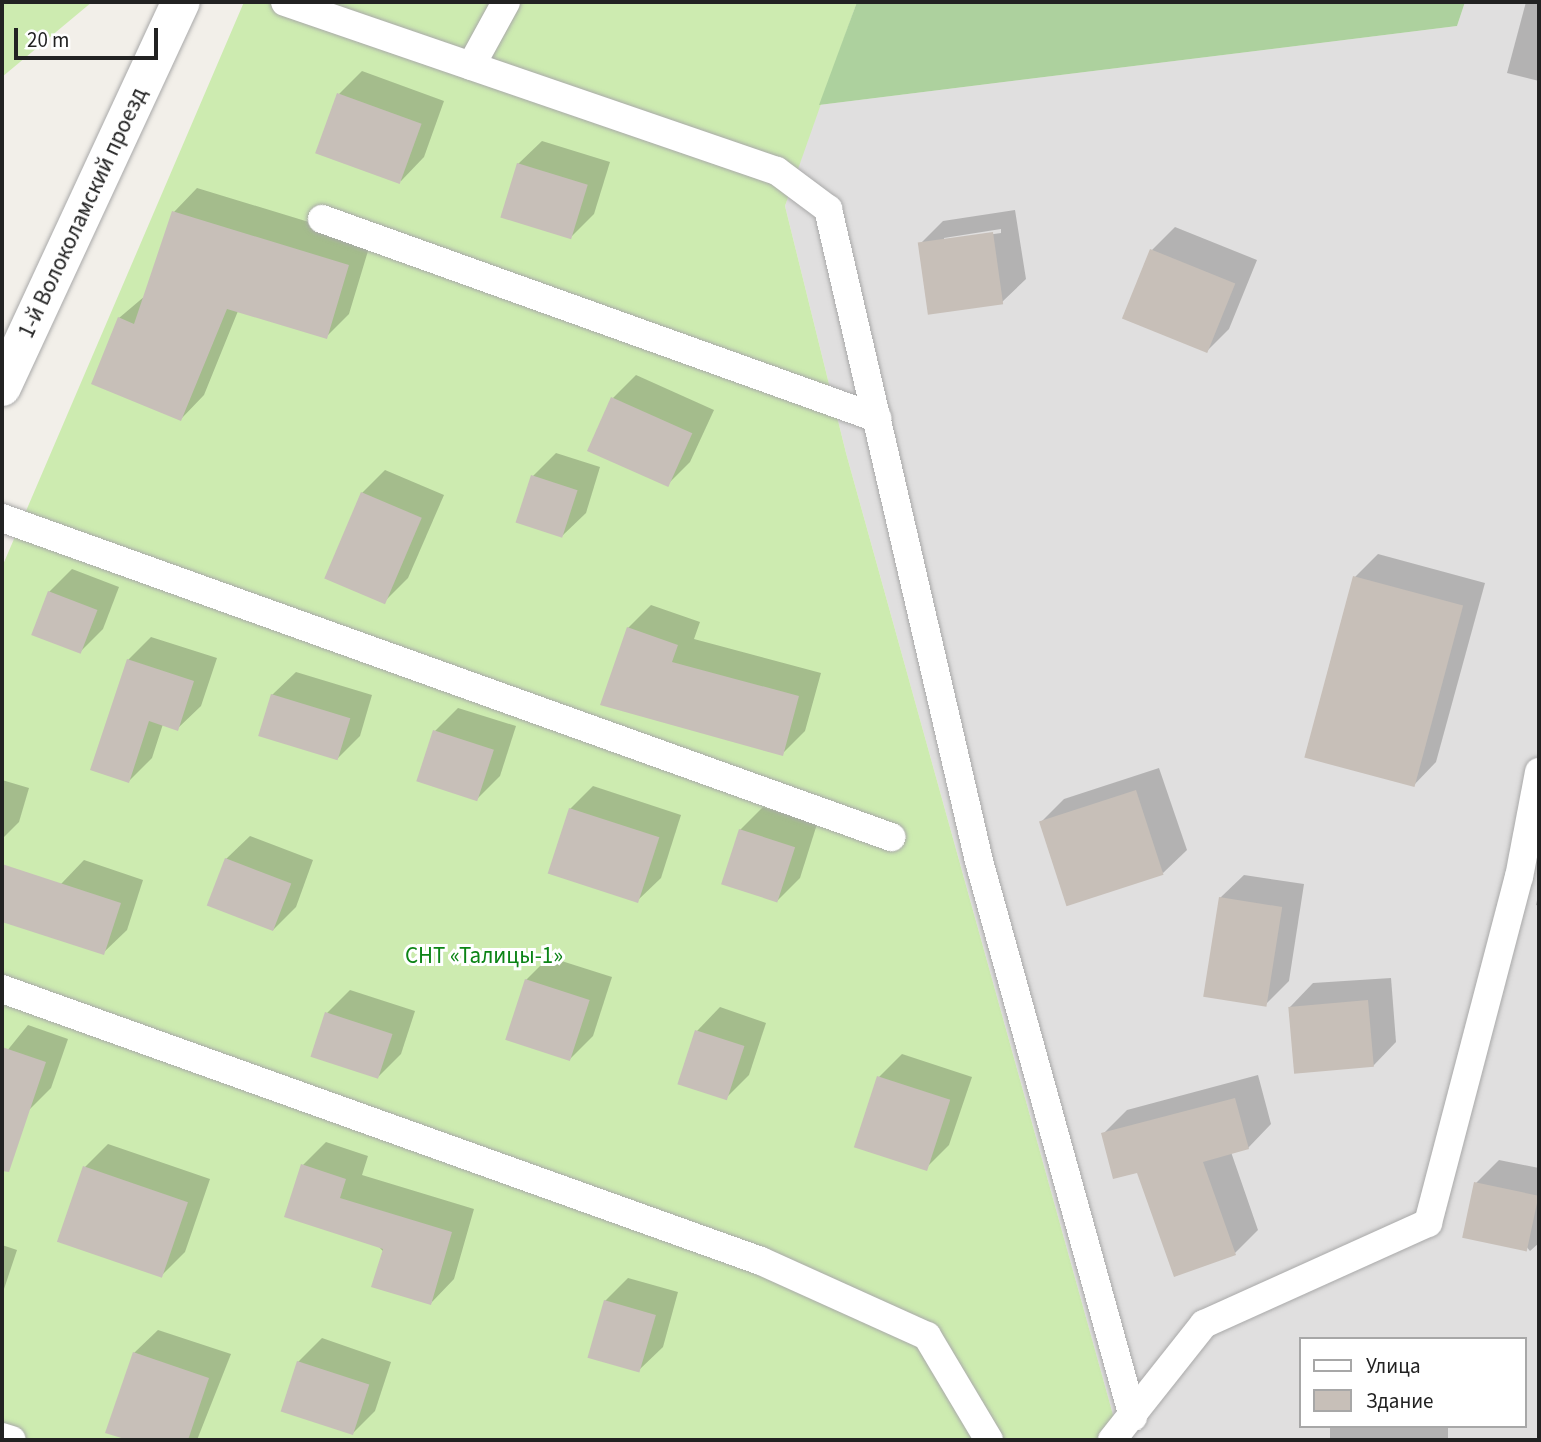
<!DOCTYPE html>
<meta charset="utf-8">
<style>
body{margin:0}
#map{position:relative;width:1541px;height:1442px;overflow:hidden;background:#f2efe9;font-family:"Source Sans 3",sans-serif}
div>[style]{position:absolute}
.residential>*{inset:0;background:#e0dfdf}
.grass>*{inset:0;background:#cdebb0}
.forest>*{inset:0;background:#add19e}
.shadow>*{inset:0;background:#0003;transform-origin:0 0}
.building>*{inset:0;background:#c7bfb8;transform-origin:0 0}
.roads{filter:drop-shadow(0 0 2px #a9a9a9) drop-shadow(0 0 2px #a9a9a9)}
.service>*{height:28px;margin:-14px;padding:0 14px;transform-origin:14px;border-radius:14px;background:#fff}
.minor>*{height:38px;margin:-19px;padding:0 19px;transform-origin:19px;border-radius:19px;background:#fff}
span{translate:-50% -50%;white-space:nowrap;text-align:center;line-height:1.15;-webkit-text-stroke:6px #fff;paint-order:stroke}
.street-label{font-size:23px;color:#222}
.park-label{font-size:23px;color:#0c8416}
.frame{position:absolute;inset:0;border:4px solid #222;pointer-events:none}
.legend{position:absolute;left:1299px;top:1337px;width:228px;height:91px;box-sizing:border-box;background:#fff;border:2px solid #a7a7a7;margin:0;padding:9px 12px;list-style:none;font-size:21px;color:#222}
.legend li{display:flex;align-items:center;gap:14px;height:35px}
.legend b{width:35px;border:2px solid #a7a7a7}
.scale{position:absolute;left:14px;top:28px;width:144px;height:32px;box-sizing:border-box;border:4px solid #222;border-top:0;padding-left:9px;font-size:21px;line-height:24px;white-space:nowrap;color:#222;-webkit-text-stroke:5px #fff;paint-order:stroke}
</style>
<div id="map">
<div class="residential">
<div style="clip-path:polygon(evenodd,1465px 2px,1539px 2px,1539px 1440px,1120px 1440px,846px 453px,785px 206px,819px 105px,1457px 26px,1465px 2px,1301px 1339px,1525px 1339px,1525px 1426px,1301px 1426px,1301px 1339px)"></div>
</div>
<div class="grass">
<div style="clip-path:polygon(2px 2px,92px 2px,2px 77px)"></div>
<div style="clip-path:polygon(244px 2px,857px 2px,785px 206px,846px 453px,1120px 1440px,2px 1440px,2px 567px)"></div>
</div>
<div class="forest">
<div style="clip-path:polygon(857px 2px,1465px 2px,1457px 26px,819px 105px)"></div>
</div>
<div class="shadow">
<div style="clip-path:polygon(1526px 2px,1539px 2px,1539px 81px,1507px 73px)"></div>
<div style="clip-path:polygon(362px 71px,444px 101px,424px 157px,401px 181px,339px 94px)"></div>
<div style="clip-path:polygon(542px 141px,610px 162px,594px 214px,571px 237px,518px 164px)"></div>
<div style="clip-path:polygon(197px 188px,371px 241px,349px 314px,326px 337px,238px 311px,204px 395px,181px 419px,119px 318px,145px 296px,174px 212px)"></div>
<div style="clip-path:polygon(evenodd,1015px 210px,1026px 279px,1002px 302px,920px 244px,943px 221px,1015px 210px,1001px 229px,1001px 233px,944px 241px,944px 238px,1001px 229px)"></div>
<div style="clip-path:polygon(1175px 227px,1257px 260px,1229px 329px,1206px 352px,1152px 250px)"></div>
<div style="clip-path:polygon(636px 375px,714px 410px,690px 462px,667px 485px,613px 398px)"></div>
<div style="clip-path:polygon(556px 453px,600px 467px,586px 513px,562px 536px,533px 476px)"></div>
<div style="clip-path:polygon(385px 470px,444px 495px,408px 578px,385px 601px,362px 493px)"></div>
<div style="clip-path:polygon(1378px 554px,1485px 583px,1436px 762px,1413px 786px,1355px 577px)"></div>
<div style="clip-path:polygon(72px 569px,119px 587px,103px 629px,80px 652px,49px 592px)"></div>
<div style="clip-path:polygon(651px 605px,700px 622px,694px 639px,821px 673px,805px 731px,782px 754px,628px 628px)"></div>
<div style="clip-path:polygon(151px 637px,217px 658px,201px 706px,177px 729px,163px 724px,152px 758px,129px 781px,128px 660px)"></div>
<div style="clip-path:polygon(296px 672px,372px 695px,360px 736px,337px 759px,272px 695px)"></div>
<div style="clip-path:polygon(458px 708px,516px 726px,500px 776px,477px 799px,435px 731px)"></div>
<div style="clip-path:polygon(1159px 768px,1187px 850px,1163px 873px,1041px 822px,1064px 799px)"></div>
<div style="clip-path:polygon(2px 780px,29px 788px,19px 822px,2px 839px)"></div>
<div style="clip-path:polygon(593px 786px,681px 815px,661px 878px,637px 901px,570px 809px)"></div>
<div style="clip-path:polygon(763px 807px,817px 824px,800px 878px,777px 901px,740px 830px)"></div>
<div style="clip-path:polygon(250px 836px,313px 860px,296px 907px,273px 930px,226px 859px)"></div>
<div style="clip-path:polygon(84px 860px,143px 880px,127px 930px,103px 953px,61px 884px)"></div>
<div style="clip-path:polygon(1244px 875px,1304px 884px,1289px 981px,1266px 1004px,1220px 898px)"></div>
<div style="clip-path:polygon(1539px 891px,1539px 906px,1536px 905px)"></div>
<div style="clip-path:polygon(549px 957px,612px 977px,593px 1036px,570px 1059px,526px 980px)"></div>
<div style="clip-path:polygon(1391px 978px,1396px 1042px,1373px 1066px,1290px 1007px,1313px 983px)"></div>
<div style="clip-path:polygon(350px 990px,415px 1011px,401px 1054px,378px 1077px,327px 1013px)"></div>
<div style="clip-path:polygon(720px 1007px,766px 1023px,749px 1075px,726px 1098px,697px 1031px)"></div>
<div style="clip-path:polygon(28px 1025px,68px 1039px,51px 1088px,28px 1111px,2px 1103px,2px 1057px)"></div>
<div style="clip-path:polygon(902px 1054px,972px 1077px,949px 1145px,926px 1168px,879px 1077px)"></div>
<div style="clip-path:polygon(1258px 1075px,1271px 1124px,1248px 1148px,1231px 1152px,1258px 1230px,1235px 1253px,1103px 1134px,1127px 1110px)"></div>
<div style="clip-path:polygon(326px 1142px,368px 1156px,362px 1175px,474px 1209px,454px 1279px,431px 1303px,303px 1165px)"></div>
<div style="clip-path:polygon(108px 1144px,210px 1179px,185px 1252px,162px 1275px,85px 1167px)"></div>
<div style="clip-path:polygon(1499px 1160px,1539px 1168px,1539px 1243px,1530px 1251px,1476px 1183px)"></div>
<div style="clip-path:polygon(2px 1245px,17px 1250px,2px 1295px)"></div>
<div style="clip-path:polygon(628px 1278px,678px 1292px,663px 1347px,639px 1370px,605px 1301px)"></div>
<div style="clip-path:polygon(158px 1330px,231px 1354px,197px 1440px,133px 1440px,107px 1432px,134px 1353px)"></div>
<div style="clip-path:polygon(322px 1338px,391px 1362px,375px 1411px,352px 1434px,298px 1362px)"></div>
<div style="left:1330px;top:1426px;width:118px;height:14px"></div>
</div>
<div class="building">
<div style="left:337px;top:93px;width:90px;height:64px;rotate:20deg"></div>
<div style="left:517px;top:163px;width:74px;height:57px;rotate:17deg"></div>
<div style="clip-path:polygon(172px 211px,349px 265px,327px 339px,227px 309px,181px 421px,91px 384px,118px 317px,134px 324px)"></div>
<div style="left:993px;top:232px;width:73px;height:76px;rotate:82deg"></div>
<div style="left:1150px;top:249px;width:92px;height:75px;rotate:22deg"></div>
<div style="left:611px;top:397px;width:89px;height:59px;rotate:24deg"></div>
<div style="left:531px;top:475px;width:49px;height:50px;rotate:18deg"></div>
<div style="left:361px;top:492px;width:66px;height:94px;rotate:23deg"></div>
<div style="left:1353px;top:576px;width:114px;height:188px;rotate:15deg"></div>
<div style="left:48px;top:591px;width:53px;height:47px;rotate:21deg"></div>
<div style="clip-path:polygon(627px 627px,678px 645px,672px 662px,799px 696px,783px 756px,600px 705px)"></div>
<div style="clip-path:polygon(127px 659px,194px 681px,178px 731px,149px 721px,129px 783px,90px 770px)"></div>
<div style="left:271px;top:694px;width:83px;height:44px;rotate:17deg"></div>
<div style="left:433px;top:730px;width:64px;height:54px;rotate:18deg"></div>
<div style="left:1136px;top:790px;width:89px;height:102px;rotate:72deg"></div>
<div style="left:569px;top:808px;width:95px;height:69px;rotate:18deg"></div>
<div style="left:739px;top:829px;width:59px;height:58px;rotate:18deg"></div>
<div style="left:225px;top:858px;width:71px;height:51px;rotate:21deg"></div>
<div style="clip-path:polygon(2px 864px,121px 903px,104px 955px,2px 922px)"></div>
<div style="left:1219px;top:897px;width:64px;height:101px;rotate:9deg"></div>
<div style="left:525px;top:979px;width:68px;height:64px;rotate:18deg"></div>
<div style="left:1368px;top:1000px;width:67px;height:80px;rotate:85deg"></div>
<div style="left:325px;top:1012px;width:71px;height:47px;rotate:18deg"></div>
<div style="left:695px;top:1030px;width:52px;height:57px;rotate:18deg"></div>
<div style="clip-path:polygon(2px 1047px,46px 1062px,9px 1172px,2px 1171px)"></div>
<div style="left:877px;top:1076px;width:77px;height:75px;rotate:18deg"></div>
<div style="clip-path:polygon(1235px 1098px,1249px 1149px,1203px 1162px,1236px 1255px,1174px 1277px,1137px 1173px,1113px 1179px,1101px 1133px)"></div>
<div style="clip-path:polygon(301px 1164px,346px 1179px,340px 1198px,452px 1232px,431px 1305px,371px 1287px,383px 1249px,284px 1217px)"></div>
<div style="left:83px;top:1166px;width:111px;height:80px;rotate:19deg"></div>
<div style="left:1474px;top:1182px;width:66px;height:57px;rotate:12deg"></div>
<div style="left:604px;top:1300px;width:54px;height:60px;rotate:16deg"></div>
<div style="clip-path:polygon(133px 1352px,209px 1378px,188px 1440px,128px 1440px,105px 1433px)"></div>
<div style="left:297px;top:1361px;width:76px;height:53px;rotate:18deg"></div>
</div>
<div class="roads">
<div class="service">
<div style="left:285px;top:2px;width:520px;rotate:18.96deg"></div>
<div style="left:777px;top:171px;width:64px;rotate:36.7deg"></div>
<div style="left:828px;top:209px;width:669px;rotate:76.96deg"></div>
<div style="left:979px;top:861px;width:577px;rotate:74.52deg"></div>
<div style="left:471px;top:66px;width:73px;rotate:-61.3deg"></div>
<div style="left:322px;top:219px;width:590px;rotate:19.73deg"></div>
<div style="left:2px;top:518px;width:945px;rotate:19.74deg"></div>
<div style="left:2px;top:989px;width:806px;rotate:19.72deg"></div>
<div style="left:761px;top:1261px;width:182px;rotate:24.3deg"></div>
<div style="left:927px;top:1336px;width:121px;rotate:59.2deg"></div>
<div style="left:2px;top:1437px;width:10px;rotate:17deg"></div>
<div style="left:1112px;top:1440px;width:148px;rotate:-51.6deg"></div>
<div style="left:1204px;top:1324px;width:246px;rotate:-24.3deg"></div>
<div style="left:1428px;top:1223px;width:358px;rotate:-75.3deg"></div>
<div style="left:1519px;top:877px;width:107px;rotate:-79.2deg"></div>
</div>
<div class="minor">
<div style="left:2px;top:387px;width:425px;rotate:-65.1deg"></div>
</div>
</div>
<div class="street-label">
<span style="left:83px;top:213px;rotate:-65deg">1-й Волоколамский проезд</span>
</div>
<div class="park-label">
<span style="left:484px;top:956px">СНТ «Талицы-1»</span>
</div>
<div class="frame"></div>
<ul class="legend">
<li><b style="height:9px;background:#fff"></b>Улица</li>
<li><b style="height:19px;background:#c7bfb8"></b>Здание</li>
</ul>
<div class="scale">20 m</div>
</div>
